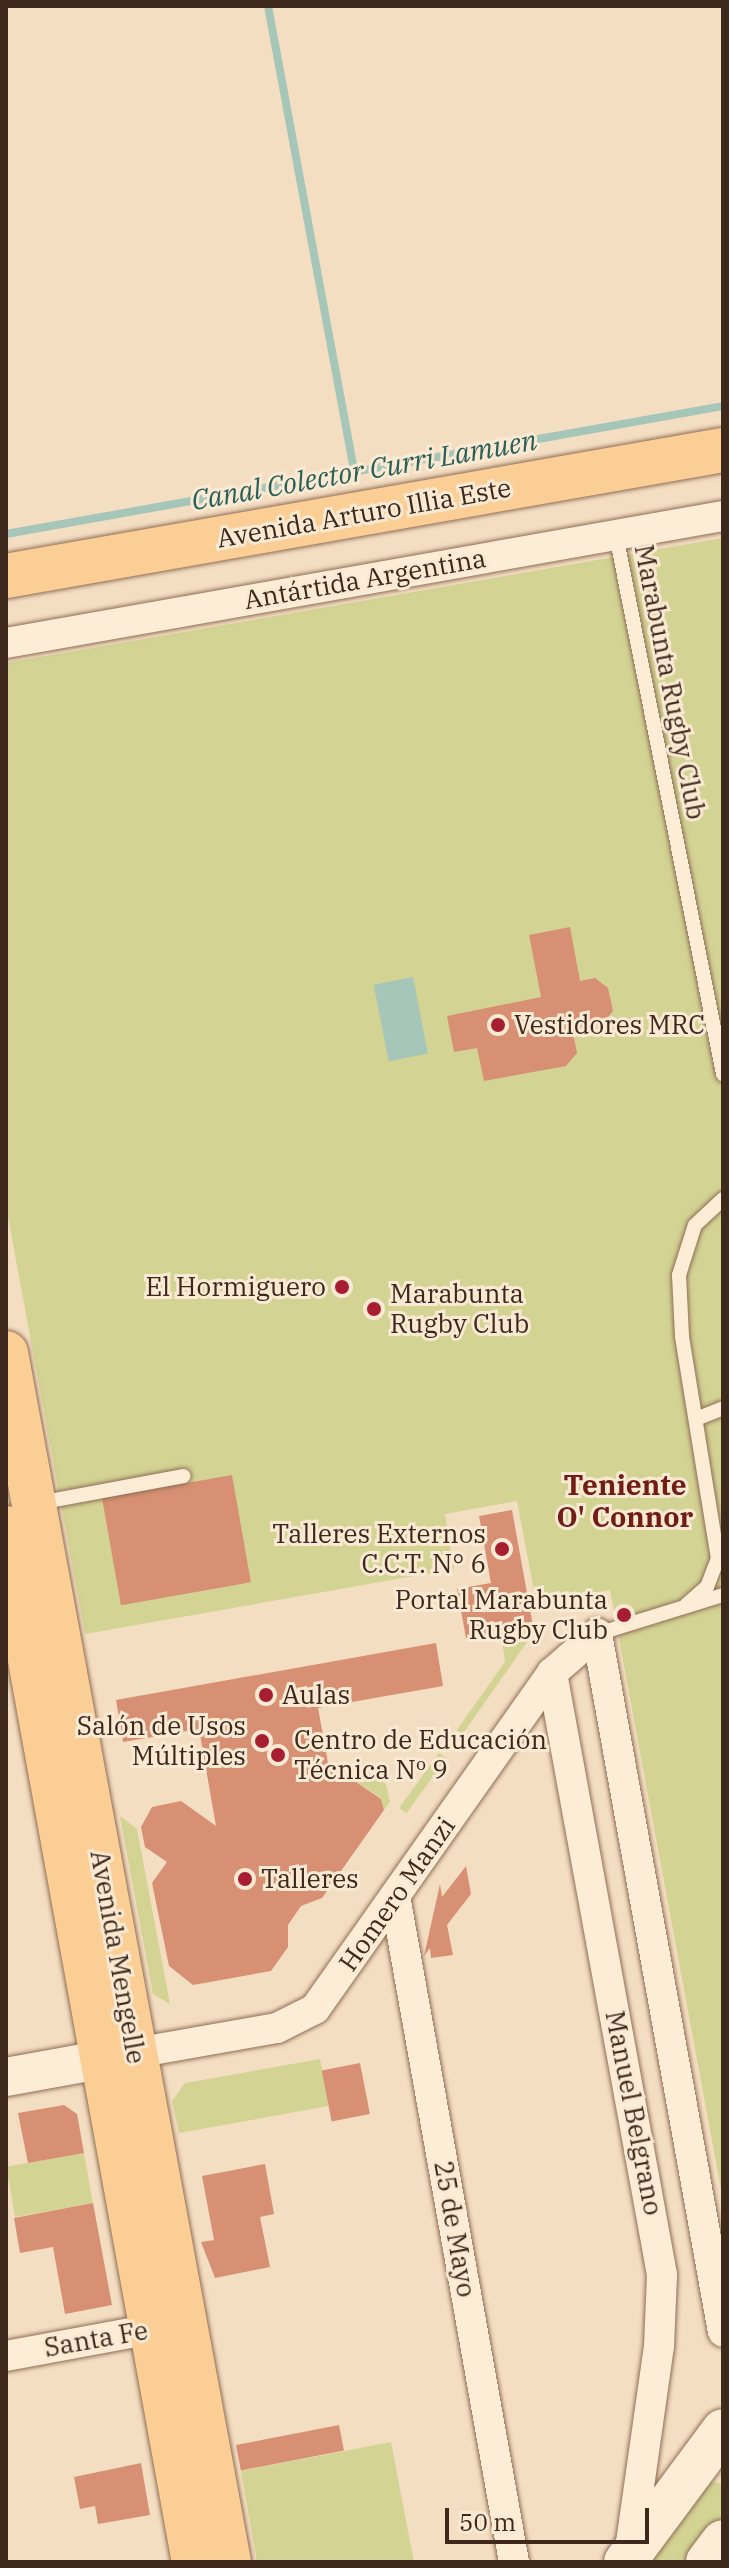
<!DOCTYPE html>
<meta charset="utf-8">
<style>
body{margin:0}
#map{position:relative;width:729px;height:2568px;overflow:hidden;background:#f4dec2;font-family:"IBM Plex Serif",serif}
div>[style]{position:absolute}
.green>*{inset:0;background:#d3d394;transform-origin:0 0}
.water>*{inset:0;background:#a5c6b8;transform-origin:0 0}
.stream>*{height:8px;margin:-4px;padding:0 4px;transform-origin:4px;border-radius:4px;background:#a5c6b8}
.building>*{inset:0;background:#d79073;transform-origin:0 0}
.roads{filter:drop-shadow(0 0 2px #906e56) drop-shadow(0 0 2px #906e56)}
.service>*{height:14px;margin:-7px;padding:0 7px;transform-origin:7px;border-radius:7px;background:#fdedd7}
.minor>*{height:30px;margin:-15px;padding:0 15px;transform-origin:15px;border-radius:15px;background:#fdedd7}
.tertiary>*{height:38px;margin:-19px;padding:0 19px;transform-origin:19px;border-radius:19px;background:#fdedd7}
.secondary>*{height:42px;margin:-21px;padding:0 21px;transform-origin:21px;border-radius:21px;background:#fdedd7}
.primary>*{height:44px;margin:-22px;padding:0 22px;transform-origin:22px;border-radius:22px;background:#fbce95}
.dots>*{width:22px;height:22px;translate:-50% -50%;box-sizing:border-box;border:4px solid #fae9d3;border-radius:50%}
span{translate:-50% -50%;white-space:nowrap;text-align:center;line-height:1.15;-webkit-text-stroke:6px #fae9d3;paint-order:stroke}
.street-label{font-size:26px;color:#3e281c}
.poi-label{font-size:26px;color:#3e281c}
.left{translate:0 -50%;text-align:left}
.right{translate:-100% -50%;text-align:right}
.water-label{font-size:28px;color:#2a6055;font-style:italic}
.neighbourhood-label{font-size:28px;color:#711d16;font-weight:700}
.frame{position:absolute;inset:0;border:8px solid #3e281c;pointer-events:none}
.scale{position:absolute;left:445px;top:2508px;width:204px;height:36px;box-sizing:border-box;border:4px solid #3e281c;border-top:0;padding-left:10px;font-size:24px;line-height:28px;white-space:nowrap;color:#3e281c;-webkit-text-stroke:6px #fae9d3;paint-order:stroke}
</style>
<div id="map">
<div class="green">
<div style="clip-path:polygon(723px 538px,723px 2200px,610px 1590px,536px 1602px,517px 1501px,445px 1514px,454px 1569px,85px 1634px,6px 1206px,6px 663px)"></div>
<div style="clip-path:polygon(539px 1625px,455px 1745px,449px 1741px,505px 1662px,501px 1632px)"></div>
<div style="left:439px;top:1753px;width:9px;height:68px;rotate:36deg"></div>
<div style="clip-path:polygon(361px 1768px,386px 1784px,390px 1802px,384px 1810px,381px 1798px,341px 1772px)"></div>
<div style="clip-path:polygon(120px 1816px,137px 1829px,170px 2004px,153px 1994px)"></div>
<div style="clip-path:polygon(320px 2059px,329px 2106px,179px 2133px,172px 2101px,185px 2083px)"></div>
<div style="left:84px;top:2153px;width:51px;height:79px;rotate:80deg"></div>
<div style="clip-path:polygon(391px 2442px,414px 2562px,257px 2562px,241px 2471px)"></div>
<div style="clip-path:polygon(709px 2481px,723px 2484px,723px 2515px,687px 2562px,641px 2562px)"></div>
</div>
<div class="water">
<div style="left:413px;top:977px;width:78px;height:40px;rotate:79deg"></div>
</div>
<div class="stream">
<div style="left:268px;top:6px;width:474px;rotate:79.5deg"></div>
<div style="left:6px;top:534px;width:728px;rotate:-10.12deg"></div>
</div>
<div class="building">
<div style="clip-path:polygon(570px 927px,580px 981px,595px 978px,608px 988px,613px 1011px,603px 1023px,572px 1029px,577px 1053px,566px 1066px,484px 1081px,477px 1048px,454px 1052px,447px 1016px,541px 997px,529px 935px)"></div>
<div style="left:232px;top:1475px;width:109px;height:132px;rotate:80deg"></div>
<div style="clip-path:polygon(512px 1510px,533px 1626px,466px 1638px,457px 1589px,491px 1583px,479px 1516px)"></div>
<div style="clip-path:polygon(436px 1643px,443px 1686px,318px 1708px,328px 1763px,381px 1799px,384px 1810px,322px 1898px,301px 1906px,288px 1925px,288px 1947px,271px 1971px,193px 1985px,169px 1966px,152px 1883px,167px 1862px,145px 1847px,141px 1827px,152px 1807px,181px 1801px,216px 1826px,199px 1729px,123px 1742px,116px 1700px)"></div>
<div style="clip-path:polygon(466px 1866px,471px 1894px,447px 1925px,453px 1955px,431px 1958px,430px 1948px,424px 1956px,440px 1884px,442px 1897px)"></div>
<div style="left:360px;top:2063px;width:52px;height:39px;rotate:79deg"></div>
<div style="clip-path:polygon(64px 2105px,77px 2114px,84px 2153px,28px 2163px,18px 2113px)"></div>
<div style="clip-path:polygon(265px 2164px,274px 2214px,260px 2217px,270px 2267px,215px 2278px,201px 2242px,214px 2240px,202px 2176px)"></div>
<div style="clip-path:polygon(93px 2203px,112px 2305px,65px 2314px,53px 2247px,20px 2253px,14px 2218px)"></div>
<div style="left:339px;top:2425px;width:26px;height:105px;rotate:79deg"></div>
<div style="clip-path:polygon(141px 2463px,150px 2515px,98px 2524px,95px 2506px,80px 2509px,74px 2477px)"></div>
</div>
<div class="roads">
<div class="service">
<div style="left:616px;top:535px;width:550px;rotate:78.77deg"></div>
<div style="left:696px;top:1419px;width:29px;rotate:-22deg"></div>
<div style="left:38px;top:1503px;width:148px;rotate:-10.5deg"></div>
<div style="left:686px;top:1605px;width:28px;rotate:-41deg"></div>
<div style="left:707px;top:1587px;width:30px;rotate:-69deg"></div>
<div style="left:718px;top:1559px;width:226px;rotate:-99.2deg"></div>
<div style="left:682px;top:1336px;width:61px;rotate:-92.8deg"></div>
<div style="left:679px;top:1275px;width:52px;rotate:-72.3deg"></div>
<div style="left:695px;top:1225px;width:38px;rotate:-43deg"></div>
<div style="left:597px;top:1634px;width:132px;rotate:-17.2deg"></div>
</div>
<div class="minor">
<div style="left:6px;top:643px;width:728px;rotate:-10.04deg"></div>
<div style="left:552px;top:1673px;width:612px;rotate:79.64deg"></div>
<div style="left:662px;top:2275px;width:71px;rotate:92.4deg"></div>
<div style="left:659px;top:2346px;width:207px;rotate:98.1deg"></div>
<div style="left:395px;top:1896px;width:677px;rotate:79.87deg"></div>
<div style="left:135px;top:2053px;width:144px;rotate:-10deg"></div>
<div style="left:277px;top:2028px;width:42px;rotate:-26.6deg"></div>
<div style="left:315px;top:2009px;width:411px;rotate:-54.8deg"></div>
<div style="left:552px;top:1673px;width:60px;rotate:-40.9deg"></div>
<div style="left:597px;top:1634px;width:709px;rotate:79.77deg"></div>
<div style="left:6px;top:2356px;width:165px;rotate:-10.5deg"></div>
</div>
<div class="tertiary">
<div style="left:6px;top:2077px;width:129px;rotate:-10.3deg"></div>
</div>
<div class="secondary">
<div style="left:625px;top:2562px;width:164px;rotate:-53.4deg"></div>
<div style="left:707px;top:2562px;width:26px;rotate:-53deg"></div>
</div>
<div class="primary">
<div style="left:6px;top:576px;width:728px;rotate:-9.97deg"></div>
<div style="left:6px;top:1353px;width:1229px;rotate:79.55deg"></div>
<div style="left:6px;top:1528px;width:1051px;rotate:79.7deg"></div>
</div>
</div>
<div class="dots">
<div style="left:498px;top:1025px;background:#a71e31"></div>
<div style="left:342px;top:1287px;background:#a71e31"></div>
<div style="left:374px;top:1309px;background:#a71e31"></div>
<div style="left:502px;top:1549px;background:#a71e31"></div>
<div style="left:624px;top:1615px;background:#a71e31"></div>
<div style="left:266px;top:1695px;background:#a71e31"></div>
<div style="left:262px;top:1741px;background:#a71e31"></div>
<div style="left:278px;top:1755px;background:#a71e31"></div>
<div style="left:245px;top:1879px;background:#a71e31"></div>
</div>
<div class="street-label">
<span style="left:364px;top:513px;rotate:-10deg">Avenida Arturo Illia Este</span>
<span style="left:365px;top:579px;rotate:-10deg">Antártida Argentina</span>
<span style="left:670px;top:682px;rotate:79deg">Marabunta Rugby Club</span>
<span style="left:397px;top:1894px;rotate:-55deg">Homero Manzi</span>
<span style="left:118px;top:1957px;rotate:80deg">Avenida Mengelle</span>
<span style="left:634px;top:2113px;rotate:79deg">Manuel Belgrano</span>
<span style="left:455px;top:2229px;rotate:80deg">25 de Mayo</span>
<span style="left:96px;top:2339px;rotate:-10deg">Santa Fe</span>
</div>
<div class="poi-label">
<span class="left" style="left:514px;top:1025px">Vestidores MRC</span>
<span class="right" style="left:326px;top:1287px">El Hormiguero</span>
<span class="left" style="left:390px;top:1309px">Marabunta<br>Rugby Club</span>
<span class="right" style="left:486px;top:1549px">Talleres Externos<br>C.C.T. N° 6</span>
<span class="right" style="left:608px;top:1615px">Portal Marabunta<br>Rugby Club</span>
<span class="left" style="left:282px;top:1695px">Aulas</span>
<span class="right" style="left:246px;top:1741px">Salón de Usos<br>Múltiples</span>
<span class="left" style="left:294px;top:1755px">Centro de Educación<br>Técnica Nº 9</span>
<span class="left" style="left:261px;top:1879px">Talleres</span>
</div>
<div class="water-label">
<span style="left:364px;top:470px;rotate:-10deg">Canal Colector Curri Lamuen</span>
</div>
<div class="neighbourhood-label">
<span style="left:625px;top:1501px">Teniente<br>O' Connor</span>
</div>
<div class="frame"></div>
<div class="scale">50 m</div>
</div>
